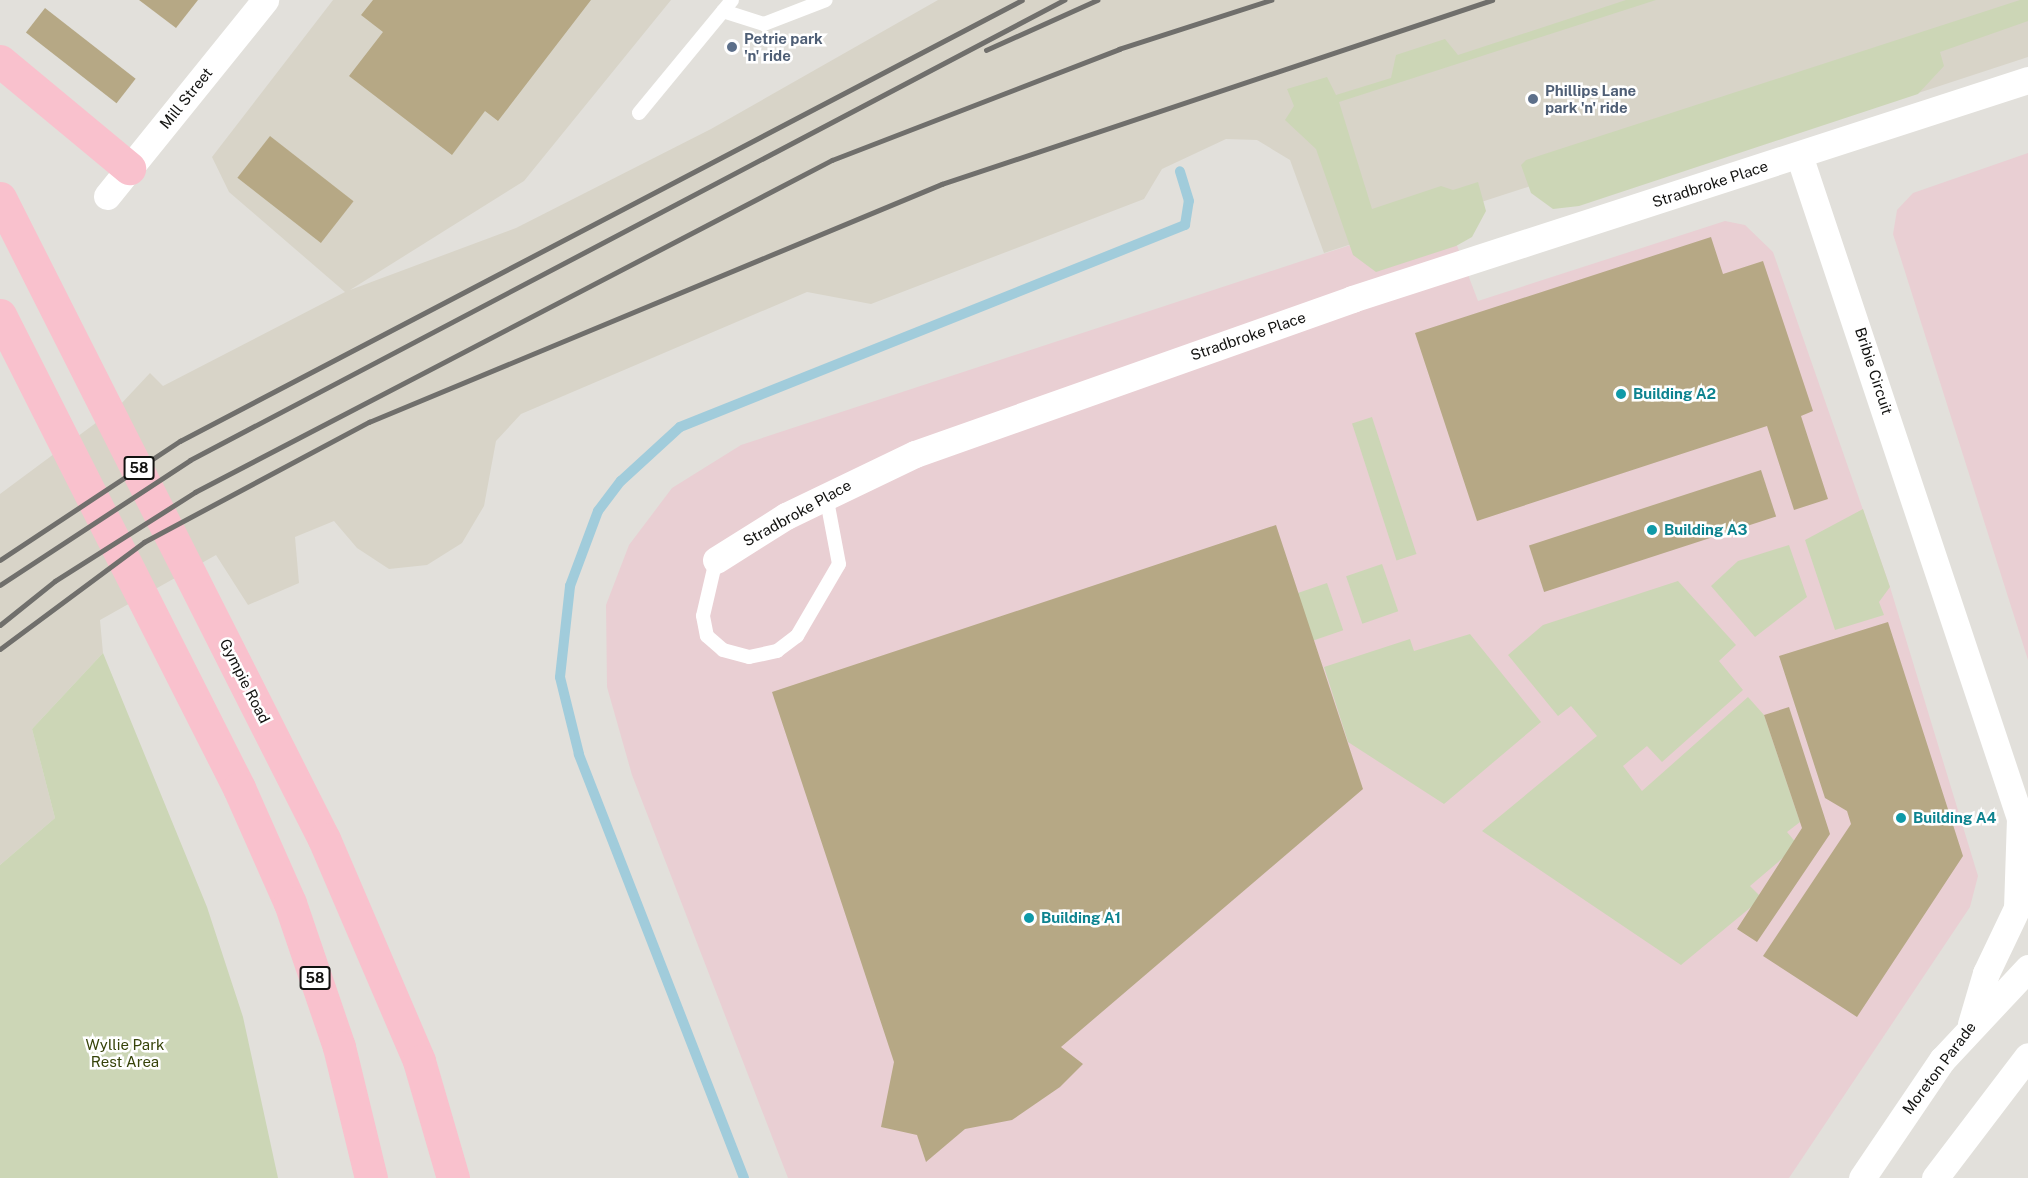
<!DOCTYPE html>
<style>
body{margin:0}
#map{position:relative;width:2028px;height:1178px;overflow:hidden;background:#e2e0db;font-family:"Public Sans",sans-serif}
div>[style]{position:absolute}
.built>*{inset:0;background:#d8d4c8}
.education>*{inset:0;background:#e9cfd3}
.green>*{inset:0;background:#ccd6b6;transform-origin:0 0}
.stream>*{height:10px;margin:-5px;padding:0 5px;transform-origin:5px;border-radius:5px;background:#a1ccdb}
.building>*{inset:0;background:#b6a885;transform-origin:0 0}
.lane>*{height:14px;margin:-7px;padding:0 7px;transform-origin:7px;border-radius:7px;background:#fff}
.street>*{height:27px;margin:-13.5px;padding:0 13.5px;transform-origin:13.5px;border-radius:13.5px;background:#fff}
.highway>*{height:33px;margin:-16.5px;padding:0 16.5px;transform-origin:16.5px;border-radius:16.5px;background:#f9c1cd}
.rail>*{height:4.5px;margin:-2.25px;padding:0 2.25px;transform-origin:2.25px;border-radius:2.25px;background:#706f6c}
.dots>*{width:16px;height:16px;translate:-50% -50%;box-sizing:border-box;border:3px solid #fff;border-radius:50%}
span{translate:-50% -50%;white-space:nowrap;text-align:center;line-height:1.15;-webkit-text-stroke:5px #fff;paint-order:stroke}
.shield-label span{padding:2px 4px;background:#fff;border:2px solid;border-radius:4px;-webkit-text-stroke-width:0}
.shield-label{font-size:14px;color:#121210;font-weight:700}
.service-label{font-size:15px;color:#4e5e75;font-weight:700}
.left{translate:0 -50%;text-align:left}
.street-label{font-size:15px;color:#121210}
.culture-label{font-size:15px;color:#0d838f;font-weight:700}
.park-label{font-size:15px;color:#364309}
</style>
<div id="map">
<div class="built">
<div style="clip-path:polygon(333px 0,671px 0,524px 181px,350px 290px,516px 228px,711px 129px,938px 0,2028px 0,2028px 57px,1903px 98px,1892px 69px,1324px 253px,1290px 160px,1257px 140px,1226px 139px,1162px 169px,1144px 199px,871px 304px,807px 292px,521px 414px,496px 441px,484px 506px,462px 543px,427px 565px,389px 569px,357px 548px,334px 521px,295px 537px,299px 583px,248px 605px,216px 555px,100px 620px,103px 653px,32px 729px,55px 818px,0 865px,0 494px,120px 405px,150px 373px,163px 386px,345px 292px,229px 192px,212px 157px)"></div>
</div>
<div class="education">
<div style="clip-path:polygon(2028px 153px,2028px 660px,1893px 234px,1897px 210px,1913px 193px)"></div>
<div style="clip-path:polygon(1445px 214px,1478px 301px,1725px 221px,1745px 225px,1773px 252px,1890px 587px,1978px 876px,1970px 907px,1789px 1178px,788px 1178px,632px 775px,607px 687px,606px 605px,629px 545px,672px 488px,741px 445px)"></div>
</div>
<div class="green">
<div style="clip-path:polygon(1626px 0,1656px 0,1339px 102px,1372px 209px,1441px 186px,1453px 190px,1478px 182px,1486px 211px,1472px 237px,1456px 246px,1376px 272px,1353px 255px,1316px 149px,1285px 120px,1294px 106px,1287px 89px,1327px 77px,1336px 95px,1391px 78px,1396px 55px,1445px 39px,1458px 55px)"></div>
<div style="clip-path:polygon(2020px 0,2028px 0,2028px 21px,1940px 52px,1944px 66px,1918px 94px,1579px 206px,1553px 209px,1531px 193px,1521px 165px,1526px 160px)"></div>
<div style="left:1372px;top:417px;width:144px;height:21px;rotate:72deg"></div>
<div style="clip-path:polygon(1863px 509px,1890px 587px,1879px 602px,1884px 615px,1835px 630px,1805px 540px)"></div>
<div style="clip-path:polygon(1789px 545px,1807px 597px,1755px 637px,1711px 586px,1738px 561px)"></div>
<div style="left:1382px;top:564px;width:50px;height:38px;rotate:71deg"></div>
<div style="clip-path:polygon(1678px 581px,1736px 645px,1719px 661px,1743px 690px,1662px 762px,1647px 746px,1623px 766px,1642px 791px,1748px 697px,1764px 715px,1800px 822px,1787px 832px,1798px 845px,1750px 886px,1762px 898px,1681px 965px,1482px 831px,1597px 736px,1571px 706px,1558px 716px,1508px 655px,1543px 625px)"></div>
<div style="left:1327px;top:583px;width:50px;height:37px;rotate:71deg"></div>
<div style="clip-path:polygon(1470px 634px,1541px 722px,1444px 804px,1348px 742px,1324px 667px,1410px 639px,1414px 651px)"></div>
<div style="clip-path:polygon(103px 653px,207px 907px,243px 1017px,278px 1178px,0 1178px,0 865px,55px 818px,32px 729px)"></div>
</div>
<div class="stream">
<div style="left:744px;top:1178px;width:455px;rotate:-111.3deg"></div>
<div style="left:579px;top:754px;width:79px;rotate:-103.9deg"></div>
<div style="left:560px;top:677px;width:92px;rotate:-83.7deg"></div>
<div style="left:570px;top:586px;width:80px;rotate:-69.5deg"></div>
<div style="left:598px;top:511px;width:38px;rotate:-53deg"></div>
<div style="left:621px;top:481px;width:80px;rotate:-42.5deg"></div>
<div style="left:680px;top:427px;width:544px;rotate:-21.8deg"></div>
<div style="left:1185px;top:225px;width:24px;rotate:-81deg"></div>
<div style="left:1189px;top:201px;width:31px;rotate:-107deg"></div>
</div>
<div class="building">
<div style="clip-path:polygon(139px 0,198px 0,176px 28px)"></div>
<div style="clip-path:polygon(373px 0,591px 0,498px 121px,485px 111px,452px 155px,349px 76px,383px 32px,361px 15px)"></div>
<div style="left:45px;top:8px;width:115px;height:31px;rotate:38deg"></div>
<div style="left:270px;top:136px;width:106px;height:53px;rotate:38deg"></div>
<div style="clip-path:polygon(1711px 237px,1723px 274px,1763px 261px,1813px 411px,1801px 416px,1828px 499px,1794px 510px,1767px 426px,1477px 521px,1415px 333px)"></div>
<div style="left:1761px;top:470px;width:49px;height:244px;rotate:72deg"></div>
<div style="clip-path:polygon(1276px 525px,1363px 789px,1061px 1047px,1083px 1064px,1060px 1087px,1012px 1120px,965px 1129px,926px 1162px,917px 1135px,881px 1127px,894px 1062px,772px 692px)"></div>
<div style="clip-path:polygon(1888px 622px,1963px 856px,1857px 1017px,1763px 956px,1851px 824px,1847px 811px,1825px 798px,1779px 656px)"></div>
<div style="clip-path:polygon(1789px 707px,1830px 834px,1757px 942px,1737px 929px,1802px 828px,1764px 715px)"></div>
</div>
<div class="lane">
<div style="left:723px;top:11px;width:43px;rotate:17.6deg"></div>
<div style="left:764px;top:24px;width:66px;rotate:-21.2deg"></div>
<div style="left:639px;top:113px;width:146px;rotate:-50.5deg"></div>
<div style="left:716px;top:560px;width:57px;rotate:103.1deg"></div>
<div style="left:703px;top:616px;width:20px;rotate:79deg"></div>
<div style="left:707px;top:636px;width:21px;rotate:41deg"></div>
<div style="left:723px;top:650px;width:27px;rotate:15deg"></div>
<div style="left:749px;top:657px;width:29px;rotate:-12deg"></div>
<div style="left:777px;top:651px;width:25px;rotate:-37deg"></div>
<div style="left:797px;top:636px;width:83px;rotate:-59.7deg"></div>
<div style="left:839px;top:564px;width:70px;rotate:-100.7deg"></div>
</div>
<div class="street">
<div style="left:1799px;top:155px;width:699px;rotate:71.57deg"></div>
<div style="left:2020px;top:818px;width:90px;rotate:91.9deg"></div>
<div style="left:2017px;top:908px;width:72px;rotate:115.5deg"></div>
<div style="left:1986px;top:973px;width:53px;rotate:106.4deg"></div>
<div style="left:107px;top:196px;width:252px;rotate:-51.1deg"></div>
<div style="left:716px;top:560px;width:83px;rotate:-32.2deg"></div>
<div style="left:786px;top:516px;width:143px;rotate:-25.7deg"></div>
<div style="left:915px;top:454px;width:464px;rotate:-19.5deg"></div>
<div style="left:1352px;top:299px;width:711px;rotate:-17.95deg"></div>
<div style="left:1862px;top:1178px;width:143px;rotate:-55.9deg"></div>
<div style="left:1942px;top:1060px;width:126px;rotate:-46.9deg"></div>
<div style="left:1935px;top:1178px;width:153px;rotate:-52.7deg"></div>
</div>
<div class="highway">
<div style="left:0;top:61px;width:168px;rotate:39.7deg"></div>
<div style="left:0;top:198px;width:718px;rotate:63.19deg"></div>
<div style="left:324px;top:839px;width:241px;rotate:66.8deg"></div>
<div style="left:419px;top:1061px;width:122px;rotate:73.8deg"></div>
<div style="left:0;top:315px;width:530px;rotate:63.19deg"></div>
<div style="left:239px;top:788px;width:126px;rotate:66.1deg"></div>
<div style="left:290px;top:903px;width:152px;rotate:71.2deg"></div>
<div style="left:339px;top:1047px;width:135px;rotate:76.3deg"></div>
</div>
<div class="rail">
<div style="left:986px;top:50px;width:122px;rotate:-24.2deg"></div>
<div style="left:0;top:560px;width:216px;rotate:-33.5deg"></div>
<div style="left:180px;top:441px;width:950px;rotate:-27.64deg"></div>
<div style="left:0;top:585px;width:227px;rotate:-33.3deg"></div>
<div style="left:190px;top:460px;width:988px;rotate:-27.76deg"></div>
<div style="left:0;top:625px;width:70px;rotate:-38.7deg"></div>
<div style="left:55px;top:581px;width:166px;rotate:-32.4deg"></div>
<div style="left:195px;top:492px;width:718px;rotate:-27.53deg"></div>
<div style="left:832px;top:160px;width:308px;rotate:-21.1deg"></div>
<div style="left:1119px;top:49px;width:160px;rotate:-17.9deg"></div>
<div style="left:0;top:649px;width:179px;rotate:-36.6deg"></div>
<div style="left:144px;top:542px;width:255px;rotate:-28.1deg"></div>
<div style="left:369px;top:422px;width:620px;rotate:-22.56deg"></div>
<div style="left:942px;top:184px;width:580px;rotate:-18.5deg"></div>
</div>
<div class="dots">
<div style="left:732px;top:47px;background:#5c6f8a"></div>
<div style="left:1533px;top:99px;background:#5c6f8a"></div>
<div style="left:1621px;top:394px;background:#0f9aa8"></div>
<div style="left:1652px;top:530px;background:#0f9aa8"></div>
<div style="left:1901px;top:818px;background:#0f9aa8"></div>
<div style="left:1029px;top:918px;background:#0f9aa8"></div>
</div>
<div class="shield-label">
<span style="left:139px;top:468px">58</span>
<span style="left:315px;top:978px">58</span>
</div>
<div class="service-label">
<span class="left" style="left:744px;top:47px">Petrie park<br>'n' ride</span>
<span class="left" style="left:1545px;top:99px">Phillips Lane<br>park 'n' ride</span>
</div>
<div class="street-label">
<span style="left:186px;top:98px;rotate:-51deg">Mill Street</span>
<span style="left:1710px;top:184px;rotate:-18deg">Stradbroke Place</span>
<span style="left:1248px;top:336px;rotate:-19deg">Stradbroke Place</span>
<span style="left:1874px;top:371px;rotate:72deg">Bribie Circuit</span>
<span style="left:797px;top:513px;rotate:-29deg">Stradbroke Place</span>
<span style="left:245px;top:681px;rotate:63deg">Gympie Road</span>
<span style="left:1939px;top:1068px;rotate:-53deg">Moreton Parade</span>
</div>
<div class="culture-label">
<span class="left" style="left:1633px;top:394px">Building A2</span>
<span class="left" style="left:1664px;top:530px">Building A3</span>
<span class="left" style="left:1913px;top:818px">Building A4</span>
<span class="left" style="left:1041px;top:918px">Building A1</span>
</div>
<div class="park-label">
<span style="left:125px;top:1053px">Wyllie Park<br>Rest Area</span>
</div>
</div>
